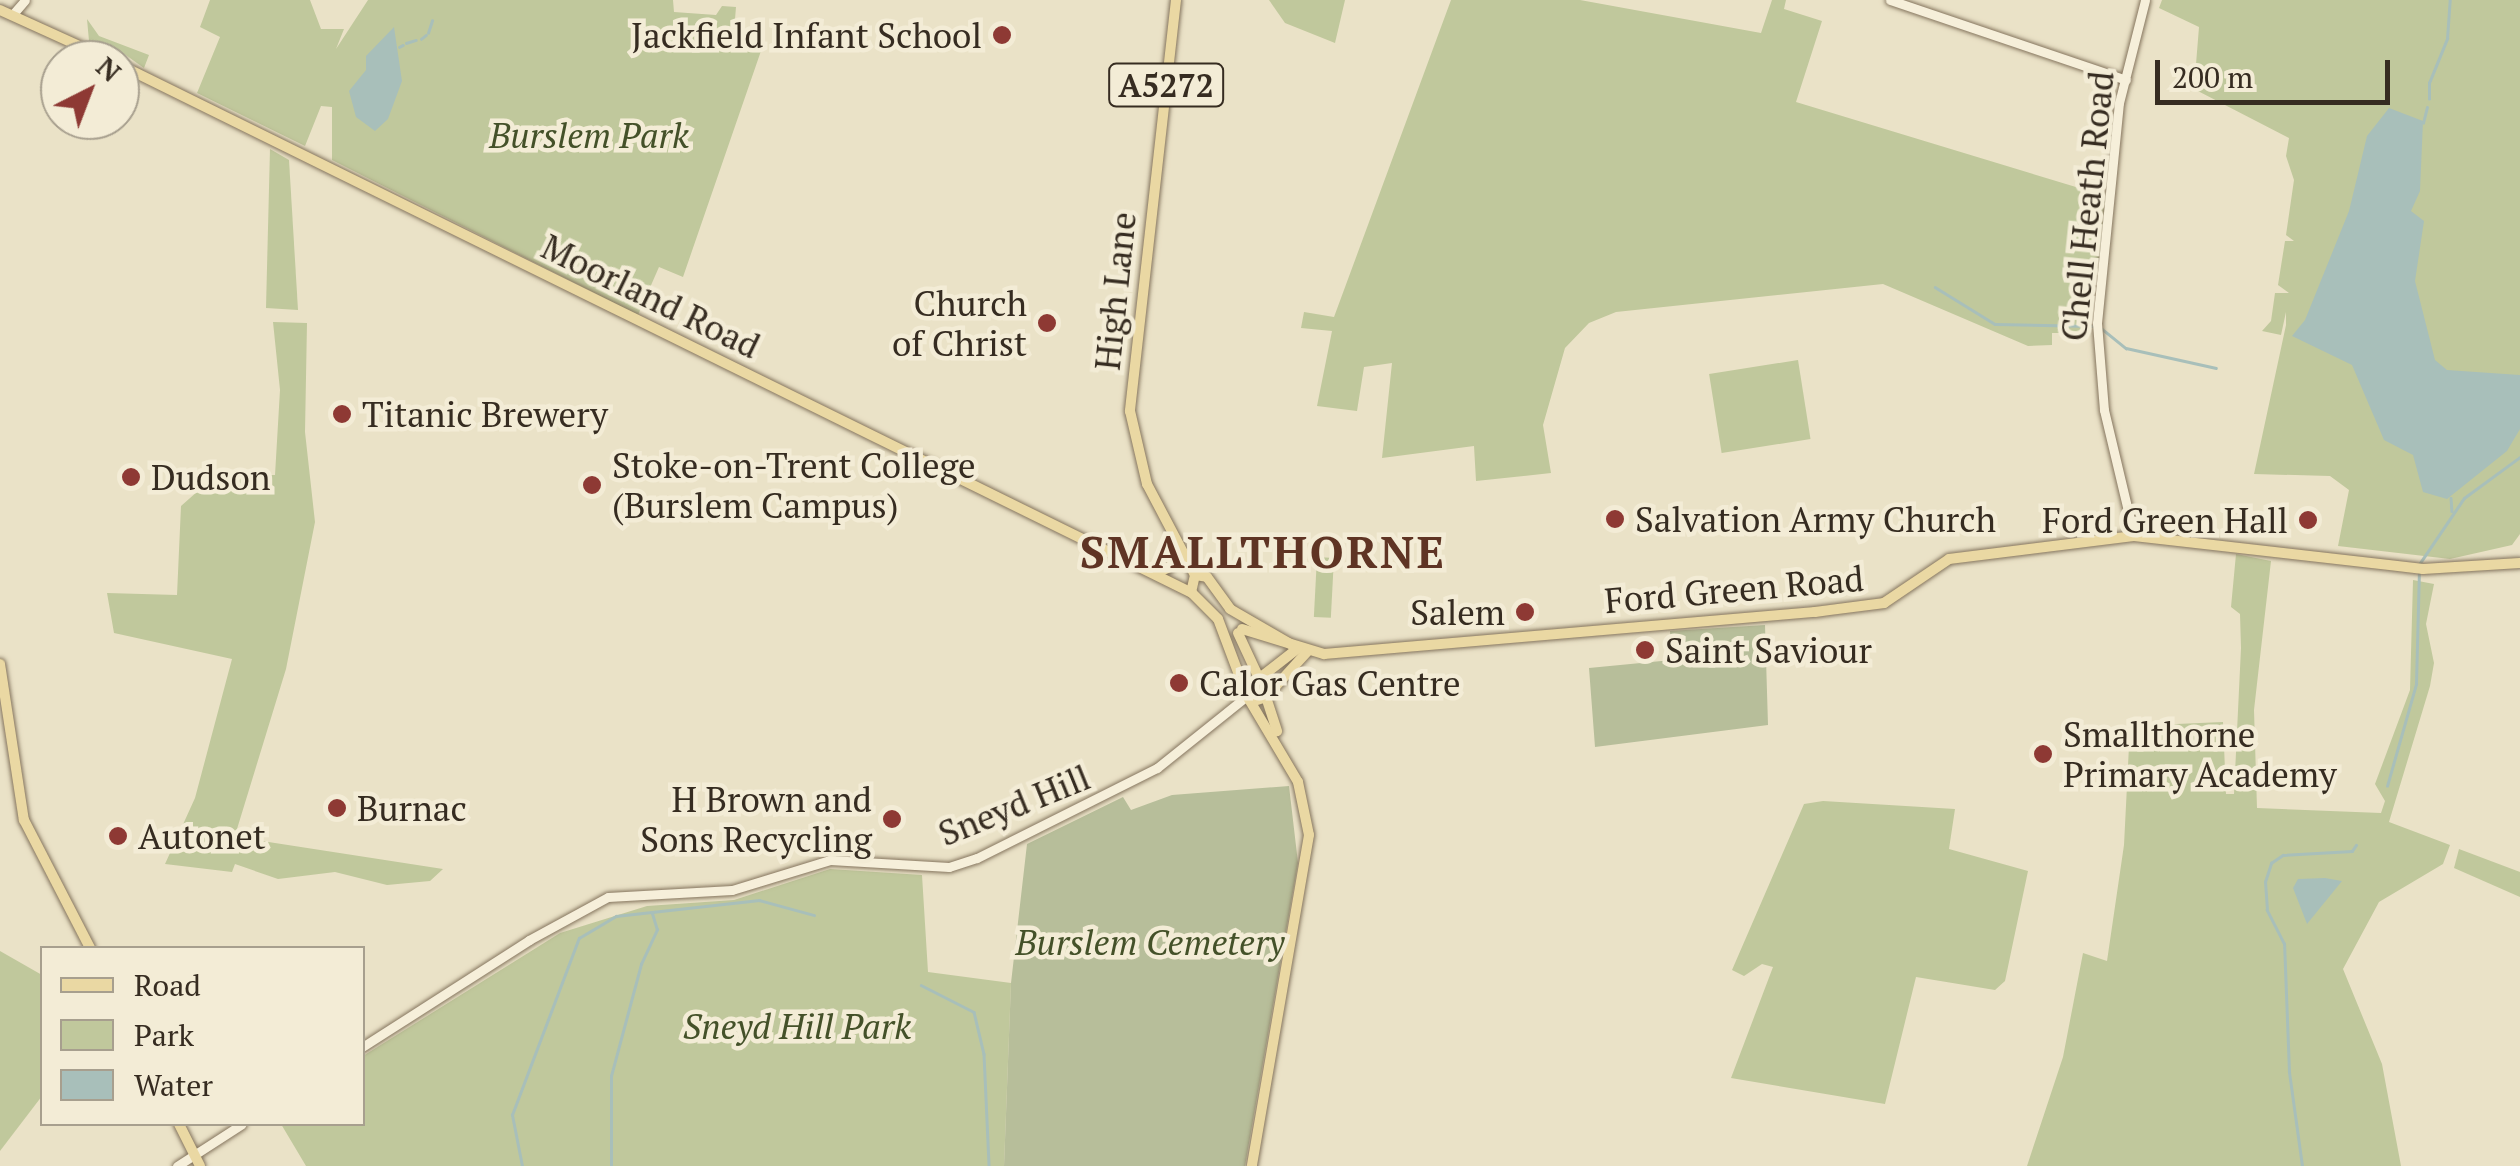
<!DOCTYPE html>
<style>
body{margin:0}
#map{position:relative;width:2520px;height:1166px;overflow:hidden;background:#eae2c7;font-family:"PT Serif",serif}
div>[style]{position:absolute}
.green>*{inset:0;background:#c0c89c;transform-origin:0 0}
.cemetery>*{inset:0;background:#b7be9a}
.water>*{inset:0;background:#a8bfba}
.stream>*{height:2.5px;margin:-1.25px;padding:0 1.25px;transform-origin:1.25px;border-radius:1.25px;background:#a8bfba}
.roads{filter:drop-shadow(0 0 2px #85755e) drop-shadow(0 0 2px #85755e)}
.minor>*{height:9px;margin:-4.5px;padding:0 4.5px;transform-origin:4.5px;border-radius:4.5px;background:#f6efda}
.major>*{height:10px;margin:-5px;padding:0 5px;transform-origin:5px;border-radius:5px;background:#ead8a3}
.dots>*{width:28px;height:28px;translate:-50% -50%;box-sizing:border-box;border:5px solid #f3ecd6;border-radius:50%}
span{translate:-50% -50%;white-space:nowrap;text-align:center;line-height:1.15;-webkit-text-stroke:9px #f3ecd6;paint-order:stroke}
.shield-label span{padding:2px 8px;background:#f3ecd6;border:2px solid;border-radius:8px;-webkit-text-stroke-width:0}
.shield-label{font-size:32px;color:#362c21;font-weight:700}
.poi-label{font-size:35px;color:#362c21}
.right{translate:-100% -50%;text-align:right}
.left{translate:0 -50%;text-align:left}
.park-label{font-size:35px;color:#445129;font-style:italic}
.street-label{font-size:35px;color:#362c21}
.district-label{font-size:45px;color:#5f3424;font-weight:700;letter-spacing:2.5px}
.legend{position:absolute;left:40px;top:946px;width:325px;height:180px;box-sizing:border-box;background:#f3ecd6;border:2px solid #a79f8e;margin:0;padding:12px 18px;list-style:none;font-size:30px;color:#362c21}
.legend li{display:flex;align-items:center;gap:20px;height:50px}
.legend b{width:50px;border:2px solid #a79f8e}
.north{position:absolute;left:40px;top:40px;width:100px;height:100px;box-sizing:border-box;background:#f3ecd6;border:2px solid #a79f8e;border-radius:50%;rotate:42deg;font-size:28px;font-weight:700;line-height:40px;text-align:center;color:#362c21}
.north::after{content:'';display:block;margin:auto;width:35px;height:45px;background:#8e3934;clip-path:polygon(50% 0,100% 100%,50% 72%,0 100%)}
.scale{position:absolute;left:2155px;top:60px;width:235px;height:45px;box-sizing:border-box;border:5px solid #362c21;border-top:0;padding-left:12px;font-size:30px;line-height:35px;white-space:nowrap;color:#362c21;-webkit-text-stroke:8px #f3ecd6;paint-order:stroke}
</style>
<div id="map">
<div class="green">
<div style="clip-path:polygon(210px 0,310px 0,321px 29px,344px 29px,336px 49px,368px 0,673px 0,674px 12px,716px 15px,722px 6px,736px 7px,733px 44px,762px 48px,683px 277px,659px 267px,638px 315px,332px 160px,332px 107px,321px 106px,305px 146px,197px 93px,220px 37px,200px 27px)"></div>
<div style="clip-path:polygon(1269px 0,1345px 0,1335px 43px,1285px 23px)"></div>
<div style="clip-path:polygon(1451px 0,1580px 0,1761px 33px,1772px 0,1786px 0,1784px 9px,1822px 21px,1796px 102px,2109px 197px,2087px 333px,2052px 333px,2052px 345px,2028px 346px,1883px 284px,1616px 312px,1589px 323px,1565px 348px,1543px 425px,1551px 473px,1476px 481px,1474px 446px,1382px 458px,1392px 363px,1364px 367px,1357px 411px,1317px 406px,1332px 331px,1301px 328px,1304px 312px,1334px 317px)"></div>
<div style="clip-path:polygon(2162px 0,2520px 0,2520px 534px,2512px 545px,2450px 559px,2338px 546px,2349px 490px,2330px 476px,2254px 474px,2286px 325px,2286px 312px,2281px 335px,2262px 331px,2271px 321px,2275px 293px,2289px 293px,2278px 285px,2285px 241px,2294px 241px,2286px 235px,2294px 180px,2286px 156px,2289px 138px,2194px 89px,2199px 27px,2159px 8px)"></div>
<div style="clip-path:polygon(87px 19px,99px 36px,149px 55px,144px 68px,113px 46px,89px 41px)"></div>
<div style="clip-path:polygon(270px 149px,289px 160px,298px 310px,266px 308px)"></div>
<div style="clip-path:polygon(273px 322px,307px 323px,305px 432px,315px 522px,286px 669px,237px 829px,242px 838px,443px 869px,430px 881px,387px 885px,335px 872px,278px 879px,235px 864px,232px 872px,165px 864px,195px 798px,232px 659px,114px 633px,107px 593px,177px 595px,181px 506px,215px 476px,275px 475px,280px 390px)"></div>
<div style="left:1798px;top:360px;width:80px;height:90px;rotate:81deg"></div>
<div style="clip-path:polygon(2236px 554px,2271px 561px,2254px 710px,2257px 808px,2381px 813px,2385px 801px,2375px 784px,2410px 690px,2413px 580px,2434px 584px,2426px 624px,2434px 663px,2430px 686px,2389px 822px,2450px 845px,2443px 864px,2379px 902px,2343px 969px,2382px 1064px,2401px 1166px,2027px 1166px,2063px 1057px,2083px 953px,2107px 961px,2124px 845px,2130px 726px,2223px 722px,2226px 794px,2234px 794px,2241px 648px,2240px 614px,2231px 607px)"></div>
<div style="left:1317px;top:557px;width:17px;height:60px;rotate:3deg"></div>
<div style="clip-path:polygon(1823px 801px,1955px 809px,1949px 849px,2028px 871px,2005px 981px,1995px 990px,1916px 977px,1885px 1104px,1731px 1078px,1773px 967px,1762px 964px,1744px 976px,1732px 970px,1804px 804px)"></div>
<div style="clip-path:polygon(2459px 849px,2520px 872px,2520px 897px,2454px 868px)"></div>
<div style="clip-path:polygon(830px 869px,922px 875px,928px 972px,1011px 983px,1004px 1166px,306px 1166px,281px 1124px,362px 1124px,363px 1056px,560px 933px,647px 906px,734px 900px)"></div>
<div style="clip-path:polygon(0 951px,42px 975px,42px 1096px,0 1151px)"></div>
</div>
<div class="cemetery">
<div style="clip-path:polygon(1765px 625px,1768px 725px,1595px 747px,1589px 668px,1672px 660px,1670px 631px)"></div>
<div style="clip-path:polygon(1289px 786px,1298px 863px,1245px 1166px,1004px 1166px,1011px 983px,1027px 844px,1123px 797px,1131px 810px,1172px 795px)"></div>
</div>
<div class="water">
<div style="clip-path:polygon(394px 27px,402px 81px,388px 119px,375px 131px,356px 117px,349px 91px,366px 70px,366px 56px)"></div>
<div style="clip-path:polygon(2389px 108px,2423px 121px,2420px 191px,2411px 211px,2424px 221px,2415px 281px,2435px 360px,2447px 370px,2520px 375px,2520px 429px,2507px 451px,2447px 499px,2423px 492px,2413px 455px,2384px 440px,2352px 365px,2292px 336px,2305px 320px,2349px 211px,2367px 136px)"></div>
<div style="clip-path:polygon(2325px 878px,2342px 881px,2307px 924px,2293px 888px,2298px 879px)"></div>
</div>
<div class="stream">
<div style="left:428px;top:33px;width:13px;rotate:-72deg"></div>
<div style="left:421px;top:39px;width:6px;rotate:-39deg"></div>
<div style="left:406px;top:43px;width:10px;rotate:-17deg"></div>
<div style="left:399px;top:47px;width:4px;rotate:-27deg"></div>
<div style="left:2429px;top:99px;width:16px;rotate:-90deg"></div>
<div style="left:2429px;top:83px;width:48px;rotate:-67.8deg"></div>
<div style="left:2447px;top:39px;width:39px;rotate:-86deg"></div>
<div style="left:2423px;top:123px;width:16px;rotate:-76deg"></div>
<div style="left:1935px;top:287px;width:70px;rotate:31.7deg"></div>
<div style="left:1995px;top:324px;width:98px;rotate:1.2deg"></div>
<div style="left:2101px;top:328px;width:32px;rotate:39deg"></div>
<div style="left:2126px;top:348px;width:92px;rotate:12.5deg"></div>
<div style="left:2451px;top:498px;width:13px;rotate:86deg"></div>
<div style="left:2420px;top:563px;width:78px;rotate:-55.9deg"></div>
<div style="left:2464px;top:498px;width:69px;rotate:-36.2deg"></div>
<div style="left:2387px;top:786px;width:106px;rotate:-74.1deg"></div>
<div style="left:2416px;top:684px;width:113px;rotate:-88.5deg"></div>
<div style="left:921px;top:985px;width:59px;rotate:27deg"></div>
<div style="left:974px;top:1012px;width:43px;rotate:76.6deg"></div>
<div style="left:984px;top:1054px;width:112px;rotate:87.4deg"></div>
<div style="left:522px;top:1166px;width:52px;rotate:-101.1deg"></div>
<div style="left:512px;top:1115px;width:189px;rotate:-69.3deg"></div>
<div style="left:579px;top:938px;width:43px;rotate:-30.7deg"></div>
<div style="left:616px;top:916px;width:144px;rotate:-6.4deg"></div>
<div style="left:759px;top:900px;width:57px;rotate:15.3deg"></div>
<div style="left:611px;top:1166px;width:90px;rotate:-90deg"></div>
<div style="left:611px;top:1076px;width:116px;rotate:-75deg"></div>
<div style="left:641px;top:964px;width:38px;rotate:-65deg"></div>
<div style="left:657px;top:930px;width:17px;rotate:-107deg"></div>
<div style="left:2302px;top:1166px;width:95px;rotate:-97.9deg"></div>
<div style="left:2289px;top:1072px;width:128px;rotate:-92.2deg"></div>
<div style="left:2284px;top:944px;width:38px;rotate:-117deg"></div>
<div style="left:2267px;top:910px;width:28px;rotate:-94deg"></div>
<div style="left:2265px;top:882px;width:20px;rotate:-72deg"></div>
<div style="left:2271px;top:863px;width:14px;rotate:-34deg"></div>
<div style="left:2283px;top:855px;width:69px;rotate:-3.3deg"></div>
<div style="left:2352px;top:851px;width:7px;rotate:-56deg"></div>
</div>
<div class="roads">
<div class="minor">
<div style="left:1890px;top:0;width:249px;rotate:18.7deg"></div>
<div style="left:13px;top:14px;width:18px;rotate:-49deg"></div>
<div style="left:2134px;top:536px;width:130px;rotate:-103.4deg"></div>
<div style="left:2104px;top:410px;width:87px;rotate:-94.6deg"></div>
<div style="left:2097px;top:323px;width:221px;rotate:-84.3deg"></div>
<div style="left:2119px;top:103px;width:106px;rotate:-75.8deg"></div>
<div style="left:362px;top:1047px;width:198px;rotate:-32.6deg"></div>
<div style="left:529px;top:940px;width:90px;rotate:-28.6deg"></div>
<div style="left:608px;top:897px;width:124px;rotate:-3.2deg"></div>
<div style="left:732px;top:890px;width:102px;rotate:-17deg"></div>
<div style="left:830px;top:860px;width:119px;rotate:3.4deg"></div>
<div style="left:949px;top:867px;width:29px;rotate:-18deg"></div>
<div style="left:977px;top:858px;width:201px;rotate:-26.6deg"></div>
<div style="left:1157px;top:768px;width:115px;rotate:-38.7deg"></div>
<div style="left:177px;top:1166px;width:77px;rotate:-32.9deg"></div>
</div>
<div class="major">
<div style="left:1176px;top:0;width:414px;rotate:96.4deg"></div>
<div style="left:1130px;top:411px;width:75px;rotate:76.9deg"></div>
<div style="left:1147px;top:484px;width:103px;rotate:62.2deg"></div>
<div style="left:0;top:10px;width:121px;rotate:24.4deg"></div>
<div style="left:120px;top:65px;width:1195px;rotate:26.22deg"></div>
<div style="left:1156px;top:573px;width:15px;rotate:-23deg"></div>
<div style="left:1170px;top:567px;width:18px;rotate:-56deg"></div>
<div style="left:1195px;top:575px;width:17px;rotate:103deg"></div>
<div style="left:1191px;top:592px;width:38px;rotate:45deg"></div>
<div style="left:1218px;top:619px;width:82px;rotate:69.4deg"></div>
<div style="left:1247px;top:696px;width:100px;rotate:59.3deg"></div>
<div style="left:1298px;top:782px;width:54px;rotate:78.3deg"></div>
<div style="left:1309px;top:835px;width:336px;rotate:99.8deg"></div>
<div style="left:1195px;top:575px;width:12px;rotate:9deg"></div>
<div style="left:1207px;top:577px;width:39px;rotate:54deg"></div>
<div style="left:1230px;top:609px;width:72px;rotate:30.1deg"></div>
<div style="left:1242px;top:629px;width:86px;rotate:17deg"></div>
<div style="left:1324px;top:654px;width:493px;rotate:-4.9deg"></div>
<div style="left:1815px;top:612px;width:70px;rotate:-7.4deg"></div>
<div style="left:1884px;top:603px;width:78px;rotate:-34.1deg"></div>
<div style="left:1949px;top:559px;width:186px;rotate:-7.1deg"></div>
<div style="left:2134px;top:536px;width:291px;rotate:6.5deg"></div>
<div style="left:2423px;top:569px;width:97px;rotate:-3.5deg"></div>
<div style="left:1238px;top:633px;width:47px;rotate:65.1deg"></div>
<div style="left:0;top:664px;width:158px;rotate:81.3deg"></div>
<div style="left:24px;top:820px;width:144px;rotate:62.7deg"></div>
<div style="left:1261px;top:677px;width:46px;rotate:-37.9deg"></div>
<div style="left:1266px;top:697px;width:36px;rotate:72deg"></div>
<div style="left:1254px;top:701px;width:13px;rotate:-18deg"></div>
<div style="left:1266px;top:697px;width:61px;rotate:-47.7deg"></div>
<div style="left:179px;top:1124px;width:47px;rotate:63.4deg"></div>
</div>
</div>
<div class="dots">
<div style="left:1002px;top:35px;background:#8e3934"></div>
<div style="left:1047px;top:323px;background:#8e3934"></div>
<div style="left:342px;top:414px;background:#8e3934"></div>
<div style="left:131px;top:477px;background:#8e3934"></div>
<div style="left:592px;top:485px;background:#8e3934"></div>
<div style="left:1615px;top:519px;background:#8e3934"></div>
<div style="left:2308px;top:520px;background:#8e3934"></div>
<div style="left:1525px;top:612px;background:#8e3934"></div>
<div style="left:1645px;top:650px;background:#8e3934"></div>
<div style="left:1179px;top:683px;background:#8e3934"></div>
<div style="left:2043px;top:754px;background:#8e3934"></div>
<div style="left:337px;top:808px;background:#8e3934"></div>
<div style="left:892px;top:819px;background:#8e3934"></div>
<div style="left:118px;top:836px;background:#8e3934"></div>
</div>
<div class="shield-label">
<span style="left:1166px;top:85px">A5272</span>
</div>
<div class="poi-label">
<span class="right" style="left:982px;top:35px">Jackfield Infant School</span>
<span class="right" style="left:1027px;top:323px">Church<br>of Christ</span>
<span class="left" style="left:362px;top:414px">Titanic Brewery</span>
<span class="left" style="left:612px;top:485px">Stoke-on-Trent College<br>(Burslem Campus)</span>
<span class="left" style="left:151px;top:477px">Dudson</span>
<span class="left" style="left:1635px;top:519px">Salvation Army Church</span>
<span class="right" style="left:2288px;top:520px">Ford Green Hall</span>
<span class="right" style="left:1505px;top:612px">Salem</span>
<span class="left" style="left:1665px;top:650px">Saint Saviour</span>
<span class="left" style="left:1199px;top:683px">Calor Gas Centre</span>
<span class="left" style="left:2063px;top:754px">Smallthorne<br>Primary Academy</span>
<span class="right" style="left:872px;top:819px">H Brown and<br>Sons Recycling</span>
<span class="left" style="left:357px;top:808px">Burnac</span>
<span class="left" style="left:138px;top:836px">Autonet</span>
</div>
<div class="park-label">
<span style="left:589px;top:135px">Burslem Park</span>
<span style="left:1150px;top:942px">Burslem Cemetery</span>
<span style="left:797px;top:1026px">Sneyd Hill Park</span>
</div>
<div class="street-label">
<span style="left:2087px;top:206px;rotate:-84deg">Chell Heath Road</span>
<span style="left:1115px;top:291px;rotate:-84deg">High Lane</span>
<span style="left:651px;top:296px;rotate:26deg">Moorland Road</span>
<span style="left:1734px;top:589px;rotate:-5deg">Ford Green Road</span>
<span style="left:1014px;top:805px;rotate:-22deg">Sneyd Hill</span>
</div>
<div class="district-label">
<span style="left:1263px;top:552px">SMALLTHORNE</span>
</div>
<ul class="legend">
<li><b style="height:12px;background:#ead8a3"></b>Road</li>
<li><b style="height:28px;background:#c0c89c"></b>Park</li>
<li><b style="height:28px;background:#a8bfba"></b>Water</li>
</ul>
<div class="north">N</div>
<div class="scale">200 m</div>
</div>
